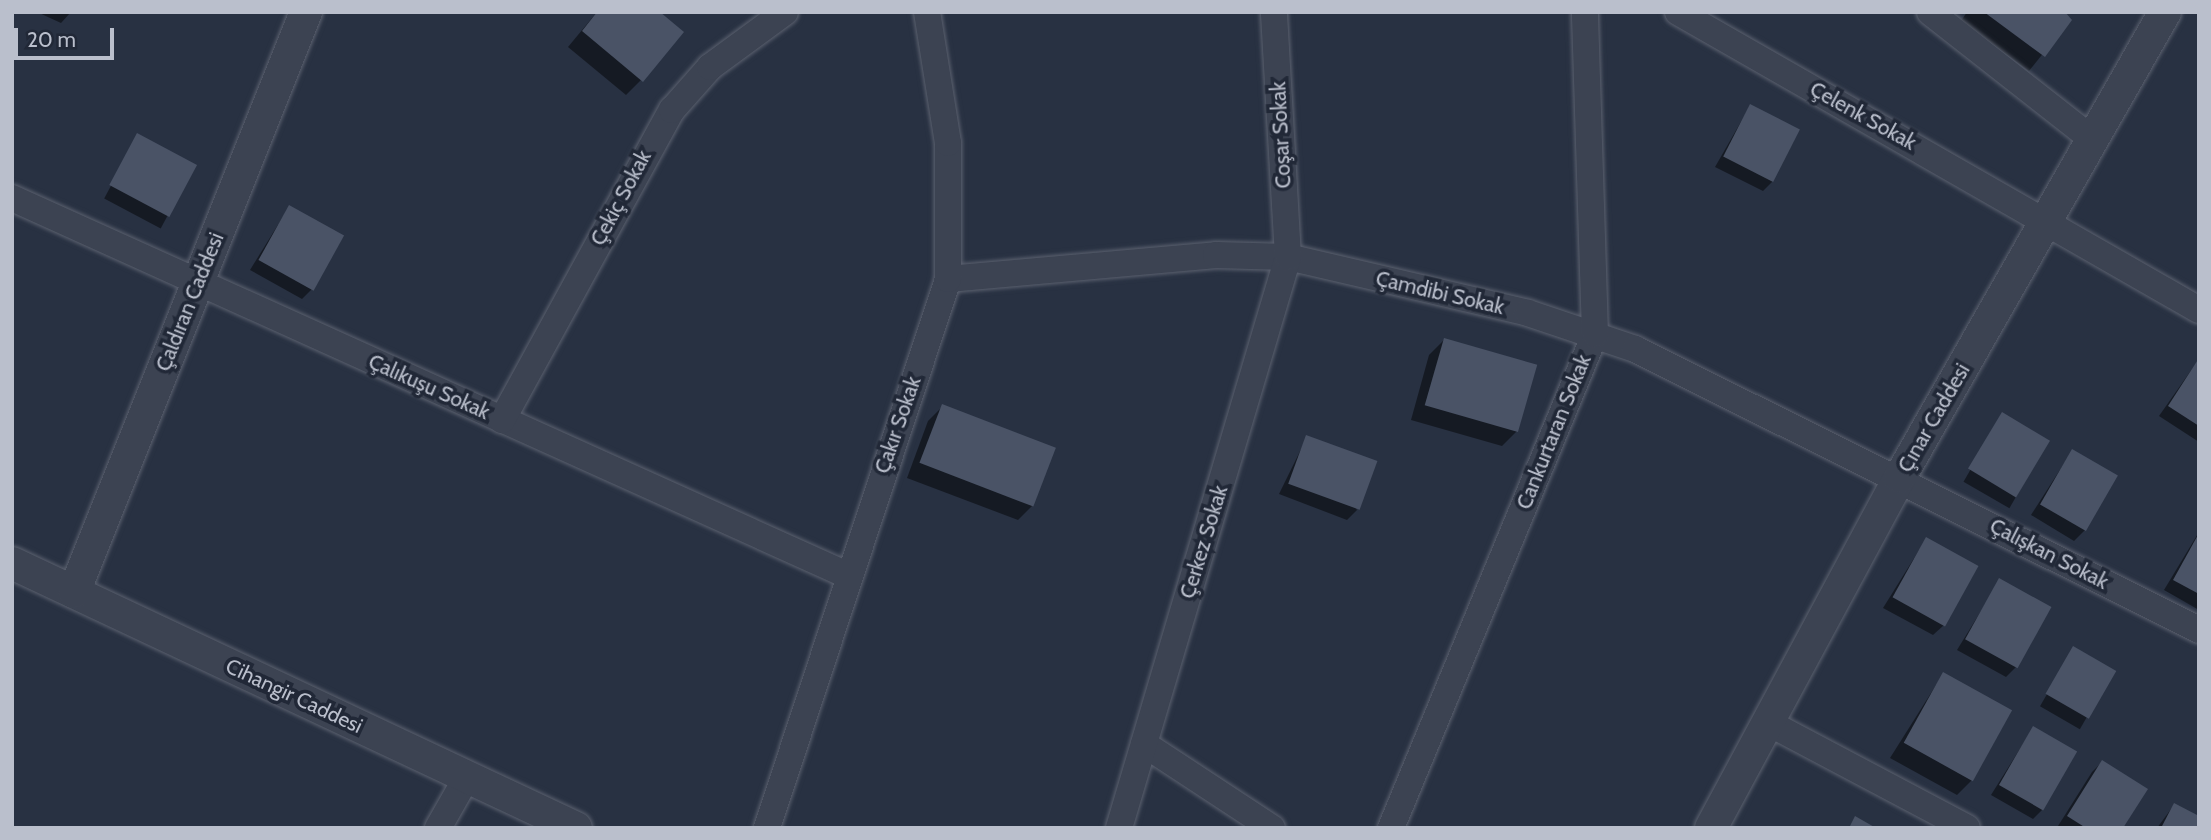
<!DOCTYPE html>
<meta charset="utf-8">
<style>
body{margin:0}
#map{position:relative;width:2211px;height:840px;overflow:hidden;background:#283142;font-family:Cabin,sans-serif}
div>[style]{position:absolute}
.shadow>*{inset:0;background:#0007;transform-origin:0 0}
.building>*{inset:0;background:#4a5366;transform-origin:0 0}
.roads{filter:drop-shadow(0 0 2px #5b616f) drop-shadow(0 0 2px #5b616f)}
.minor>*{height:26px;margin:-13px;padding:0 13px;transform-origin:13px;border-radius:13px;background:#3c4352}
.tertiary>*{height:32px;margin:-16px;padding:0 16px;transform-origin:16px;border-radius:16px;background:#3c4352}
span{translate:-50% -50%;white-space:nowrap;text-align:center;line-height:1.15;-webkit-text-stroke:7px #212837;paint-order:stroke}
.street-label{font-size:21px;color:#babfcc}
.frame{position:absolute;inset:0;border:14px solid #babfcc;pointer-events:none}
.scale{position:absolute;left:14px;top:28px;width:100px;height:32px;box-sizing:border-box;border:4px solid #babfcc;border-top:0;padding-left:9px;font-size:21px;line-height:24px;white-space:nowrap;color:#babfcc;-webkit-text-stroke:5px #212837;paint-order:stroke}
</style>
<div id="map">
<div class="shadow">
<div style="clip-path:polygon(37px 12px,71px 12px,61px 23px)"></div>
<div style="clip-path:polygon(597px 12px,641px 80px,626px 95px,568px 47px)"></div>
<div style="clip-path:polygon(1967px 12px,2063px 12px,2069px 21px,2029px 71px,1961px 21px)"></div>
<div style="clip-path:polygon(1750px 106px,1773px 181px,1763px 191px,1715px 167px)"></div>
<div style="left:138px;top:135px;width:64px;height:72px;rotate:28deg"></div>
<div style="clip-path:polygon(289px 207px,312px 289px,302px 299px,250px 270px)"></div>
<div style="clip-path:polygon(1444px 340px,1517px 431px,1502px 446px,1411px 420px,1429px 355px)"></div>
<div style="clip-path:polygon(2199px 359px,2199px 442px,2159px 416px)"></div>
<div style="clip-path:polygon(943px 406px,1033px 505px,1018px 520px,907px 478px,928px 421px)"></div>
<div style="left:2002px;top:415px;width:53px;height:77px;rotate:30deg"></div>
<div style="clip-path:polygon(1307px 437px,1357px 510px,1347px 520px,1279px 494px)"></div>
<div style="clip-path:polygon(2072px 451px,2085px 530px,2074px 541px,2031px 515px)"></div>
<div style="clip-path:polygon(2199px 532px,2199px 610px,2164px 590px)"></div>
<div style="clip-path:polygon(1926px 539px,1944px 625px,1933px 635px,1883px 608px)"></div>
<div style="clip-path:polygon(2000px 580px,2016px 667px,2006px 677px,1957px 650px)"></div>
<div style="left:2073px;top:649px;width:46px;height:66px;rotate:30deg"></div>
<div style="clip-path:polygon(1943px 674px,1972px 780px,1957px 795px,1890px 758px)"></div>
<div style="clip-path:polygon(2033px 728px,2043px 809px,2033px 819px,1991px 795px)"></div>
<div style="clip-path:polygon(2102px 762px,2121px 828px,2058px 826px,2092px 772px)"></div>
<div style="clip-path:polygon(2174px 805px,2199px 828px,2157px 828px)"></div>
</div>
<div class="building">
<div style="clip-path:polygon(597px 12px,660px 12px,684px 32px,643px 82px,582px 31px)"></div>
<div style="clip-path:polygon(1984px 12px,2065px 12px,2072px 20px,2045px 57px)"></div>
<div style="left:1750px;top:104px;width:56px;height:59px;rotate:27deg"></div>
<div style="left:137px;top:133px;width:68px;height:59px;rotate:28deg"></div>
<div style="left:289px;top:205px;width:63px;height:63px;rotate:29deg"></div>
<div style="left:1444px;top:338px;width:97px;height:70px;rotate:16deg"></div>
<div style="clip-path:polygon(2199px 358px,2199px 426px,2168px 406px)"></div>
<div style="left:942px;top:404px;width:122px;height:63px;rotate:21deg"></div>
<div style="left:2002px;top:412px;width:56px;height:66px;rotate:31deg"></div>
<div style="left:1306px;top:435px;width:76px;height:52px;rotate:20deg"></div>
<div style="left:2072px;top:449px;width:53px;height:64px;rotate:30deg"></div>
<div style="clip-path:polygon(2199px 533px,2199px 594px,2173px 580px)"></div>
<div style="left:1926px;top:537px;width:60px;height:69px;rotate:29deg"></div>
<div style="left:1999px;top:578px;width:60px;height:70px;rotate:29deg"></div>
<div style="left:2073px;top:646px;width:50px;height:55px;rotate:30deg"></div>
<div style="left:1943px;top:672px;width:79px;height:81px;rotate:29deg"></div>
<div style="left:2033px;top:726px;width:51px;height:68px;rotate:30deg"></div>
<div style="clip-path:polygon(2102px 760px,2148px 789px,2123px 828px,2086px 828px,2067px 816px)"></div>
<div style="clip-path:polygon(2174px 803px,2199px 816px,2199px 828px,2161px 828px)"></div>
<div style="clip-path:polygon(1855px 816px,1876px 828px,1849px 828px)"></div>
</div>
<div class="roads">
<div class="minor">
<div style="left:1678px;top:12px;width:600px;rotate:29.77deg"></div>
<div style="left:1930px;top:12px;width:207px;rotate:38.1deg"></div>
<div style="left:12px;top:198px;width:916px;rotate:24.3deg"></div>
<div style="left:948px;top:279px;width:269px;rotate:-5.1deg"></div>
<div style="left:1216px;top:255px;width:72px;rotate:1.6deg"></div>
<div style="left:1288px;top:257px;width:246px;rotate:13.1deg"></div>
<div style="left:1528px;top:313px;width:113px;rotate:18.6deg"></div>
<div style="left:1635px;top:349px;width:630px;rotate:26.48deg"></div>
<div style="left:502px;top:420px;width:354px;rotate:-61.3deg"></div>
<div style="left:672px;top:110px;width:57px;rotate:-48.5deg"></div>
<div style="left:710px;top:67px;width:93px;rotate:-36.3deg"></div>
<div style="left:1767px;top:722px;width:226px;rotate:27.9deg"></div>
<div style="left:1144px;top:744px;width:153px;rotate:33.3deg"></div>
<div style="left:438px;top:828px;width:59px;rotate:-60.4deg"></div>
<div style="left:767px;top:828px;width:578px;rotate:-71.75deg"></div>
<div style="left:948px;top:279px;width:136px;rotate:-90deg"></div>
<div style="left:948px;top:143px;width:133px;rotate:-99.1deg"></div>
<div style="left:1119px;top:828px;width:595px;rotate:-73.51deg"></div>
<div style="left:1288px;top:257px;width:245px;rotate:-93.3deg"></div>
<div style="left:1391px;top:828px;width:534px;rotate:-67.56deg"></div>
<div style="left:1595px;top:334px;width:322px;rotate:-91.8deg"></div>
</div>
<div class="tertiary">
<div style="left:12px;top:563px;width:623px;rotate:25.17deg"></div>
<div style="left:74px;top:592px;width:625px;rotate:-68.2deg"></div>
<div style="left:1711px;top:828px;width:399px;rotate:-61.7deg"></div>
<div style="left:1900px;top:477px;width:535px;rotate:-60.32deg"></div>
</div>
</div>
<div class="street-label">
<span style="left:1863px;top:116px;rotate:29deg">Çelenk Sokak</span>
<span style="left:1281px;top:135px;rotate:-93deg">Coşar Sokak</span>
<span style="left:621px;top:198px;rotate:-62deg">Çekiç Sokak</span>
<span style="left:1440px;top:293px;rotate:13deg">Çamdibi Sokak</span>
<span style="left:190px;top:302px;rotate:-68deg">Çaldıran Caddesi</span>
<span style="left:429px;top:387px;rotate:24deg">Çalıkuşu Sokak</span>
<span style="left:1934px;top:418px;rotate:-60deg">Çınar Caddesi</span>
<span style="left:898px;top:425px;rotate:-71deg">Çakır Sokak</span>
<span style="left:1554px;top:432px;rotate:-68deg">Cankurtaran Sokak</span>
<span style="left:1204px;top:542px;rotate:-73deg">Çerkez Sokak</span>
<span style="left:2049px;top:554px;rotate:27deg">Çalışkan Sokak</span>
<span style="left:294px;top:696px;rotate:25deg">Cihangir Caddesi</span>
</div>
<div class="frame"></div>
<div class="scale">20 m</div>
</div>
